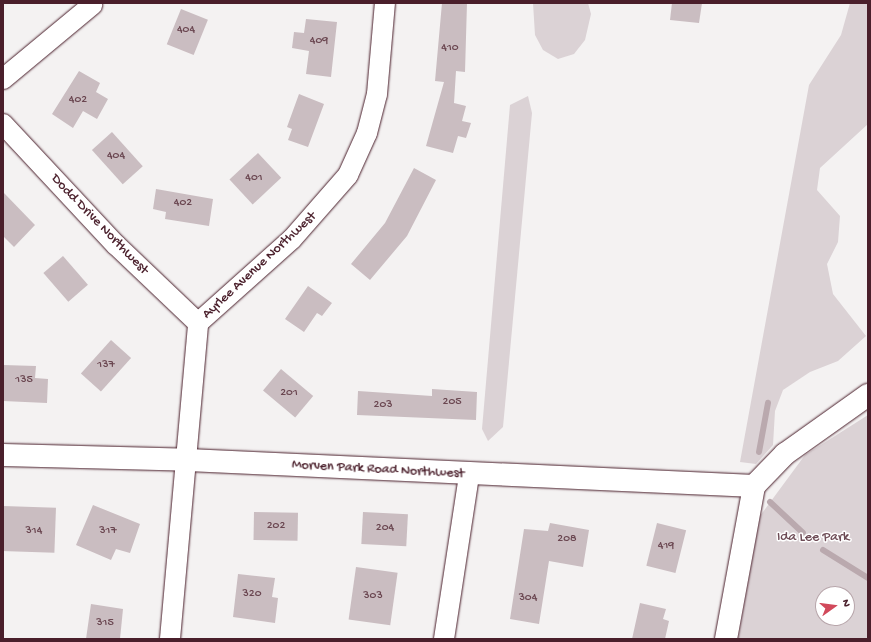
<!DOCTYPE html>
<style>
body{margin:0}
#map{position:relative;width:871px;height:642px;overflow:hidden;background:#f4f2f2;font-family:"Gochi Hand",sans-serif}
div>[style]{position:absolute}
.green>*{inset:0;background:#dbd2d5}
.stream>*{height:6px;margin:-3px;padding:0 3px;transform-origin:3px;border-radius:3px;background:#baa9ae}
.building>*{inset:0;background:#cabdc1;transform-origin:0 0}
.roads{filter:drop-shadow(0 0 1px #4a1f2b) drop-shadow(0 0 1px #4a1f2b)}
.minor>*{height:20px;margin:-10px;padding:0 10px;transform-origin:10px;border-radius:10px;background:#fff}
.tertiary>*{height:22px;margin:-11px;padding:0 11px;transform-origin:11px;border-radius:11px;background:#fff}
span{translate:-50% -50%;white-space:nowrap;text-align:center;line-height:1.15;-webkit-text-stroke:3px #fff;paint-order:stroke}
.number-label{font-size:12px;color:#6a4650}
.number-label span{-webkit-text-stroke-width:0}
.street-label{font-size:14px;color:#4a1f2b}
.park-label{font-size:14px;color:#6e4c56}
.frame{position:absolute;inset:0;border:4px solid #4a1f2b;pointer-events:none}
.north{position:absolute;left:815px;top:586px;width:40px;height:40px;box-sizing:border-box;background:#fff;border:1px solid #b7a5aa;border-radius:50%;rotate:76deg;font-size:11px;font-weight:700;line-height:16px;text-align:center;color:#4a1f2b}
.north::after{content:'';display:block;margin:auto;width:14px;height:18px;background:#d1495b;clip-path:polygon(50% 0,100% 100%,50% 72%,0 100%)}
</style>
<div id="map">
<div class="green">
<div style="clip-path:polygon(533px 3px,588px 3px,591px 14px,585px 40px,574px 54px,558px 59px,543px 50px,535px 35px)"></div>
<div style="clip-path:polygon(850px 3px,868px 3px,868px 124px,820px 168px,817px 190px,840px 216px,838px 242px,827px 264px,833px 294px,866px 336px,838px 361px,810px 372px,783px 390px,775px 411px,773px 445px,756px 464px,740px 462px,809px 85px,841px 35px)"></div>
<div style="clip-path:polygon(528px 96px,532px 113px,503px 427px,488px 441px,482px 429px,510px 105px)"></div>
<div style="clip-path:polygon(evenodd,868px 415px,868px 639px,738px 639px,760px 516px,805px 455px,868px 415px,823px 594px,847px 594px,847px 618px,823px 618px,823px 594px)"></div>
</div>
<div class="stream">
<div style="left:759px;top:452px;width:50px;rotate:-79.6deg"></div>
<div style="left:770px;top:502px;width:45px;rotate:43.2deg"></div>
<div style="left:823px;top:550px;width:53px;rotate:31.9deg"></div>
</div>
<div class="building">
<div style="clip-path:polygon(442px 3px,467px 3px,465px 72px,456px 71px,454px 103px,466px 106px,462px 121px,471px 123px,466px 138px,458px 136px,453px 153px,426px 146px,444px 82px,435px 81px)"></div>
<div style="clip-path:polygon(672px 3px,702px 3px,699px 23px,670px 20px)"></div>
<div style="left:181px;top:9px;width:29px;height:38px;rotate:22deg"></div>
<div style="clip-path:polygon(306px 19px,337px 22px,331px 77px,306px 74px,309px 51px,292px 48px,294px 32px,304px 33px)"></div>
<div style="clip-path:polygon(79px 71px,100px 83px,96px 92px,108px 99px,97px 119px,83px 111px,73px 128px,52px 114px)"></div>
<div style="clip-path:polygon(299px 94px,324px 104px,308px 147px,288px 140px,292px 129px,287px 127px)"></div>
<div style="left:112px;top:132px;width:46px;height:27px;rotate:48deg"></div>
<div style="left:258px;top:153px;width:34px;height:39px;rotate:47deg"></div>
<div style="clip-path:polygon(414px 168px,436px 180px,407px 236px,370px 280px,351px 264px,385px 223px)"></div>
<div style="clip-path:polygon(156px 189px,213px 199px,209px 226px,165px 219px,166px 212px,153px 209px)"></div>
<div style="clip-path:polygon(3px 192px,35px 225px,14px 247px,3px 236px)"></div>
<div style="left:63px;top:256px;width:38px;height:26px;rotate:49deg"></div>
<div style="clip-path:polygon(308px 286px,332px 303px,322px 316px,317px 313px,304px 332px,285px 319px)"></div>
<div style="left:111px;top:340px;width:27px;height:45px;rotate:42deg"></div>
<div style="clip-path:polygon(3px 365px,36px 366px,35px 378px,48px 379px,47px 403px,3px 401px)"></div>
<div style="left:281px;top:369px;width:42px;height:28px;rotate:40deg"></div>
<div style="clip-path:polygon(432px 389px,477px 392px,476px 420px,357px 415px,358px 391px,432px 396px)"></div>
<div style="clip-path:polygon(93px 505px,140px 524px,130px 553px,116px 549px,111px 560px,76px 545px)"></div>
<div style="left:3px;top:506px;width:53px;height:45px;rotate:2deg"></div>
<div style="left:254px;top:512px;width:44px;height:28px;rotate:1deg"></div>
<div style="left:363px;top:512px;width:45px;height:32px;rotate:3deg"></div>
<div style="clip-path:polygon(550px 523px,589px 530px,583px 567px,549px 561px,539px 624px,510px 619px,524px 529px,548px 531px)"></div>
<div style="left:657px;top:523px;width:30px;height:44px;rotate:14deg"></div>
<div style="left:356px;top:567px;width:42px;height:53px;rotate:8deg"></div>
<div style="clip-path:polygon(238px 574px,275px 578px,272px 597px,278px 598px,275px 623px,233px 617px)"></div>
<div style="clip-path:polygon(640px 603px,666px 609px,663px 619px,669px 621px,665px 639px,632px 639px)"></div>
<div style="clip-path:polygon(91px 604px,123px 609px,120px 639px,86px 639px)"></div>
</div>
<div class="roads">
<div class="minor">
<div style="left:3px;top:79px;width:116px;rotate:-39.7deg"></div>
<div style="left:3px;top:124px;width:166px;rotate:47deg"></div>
<div style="left:116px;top:245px;width:113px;rotate:43.6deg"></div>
<div style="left:170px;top:639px;width:317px;rotate:-84.9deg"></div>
<div style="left:198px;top:323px;width:126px;rotate:-41.8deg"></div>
<div style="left:292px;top:239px;width:85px;rotate:-48.8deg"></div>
<div style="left:348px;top:175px;width:46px;rotate:-65.7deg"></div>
<div style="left:367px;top:133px;width:40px;rotate:-75.6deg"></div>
<div style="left:377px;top:94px;width:91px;rotate:-85deg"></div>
<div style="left:444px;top:639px;width:166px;rotate:-81.3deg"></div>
</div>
<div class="tertiary">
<div style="left:3px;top:455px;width:185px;rotate:1.5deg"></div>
<div style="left:188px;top:460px;width:567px;rotate:2.63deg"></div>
<div style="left:726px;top:639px;width:156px;rotate:-79.6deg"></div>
<div style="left:754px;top:486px;width:45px;rotate:-45.9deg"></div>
<div style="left:785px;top:454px;width:102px;rotate:-35.4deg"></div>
</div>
</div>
<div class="number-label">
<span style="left:186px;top:31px">404</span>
<span style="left:319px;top:42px">409</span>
<span style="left:450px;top:49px">410</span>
<span style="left:78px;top:101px">402</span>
<span style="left:116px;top:157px">404</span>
<span style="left:254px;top:179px">401</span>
<span style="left:183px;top:204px">402</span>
<span style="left:106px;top:366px">137</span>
<span style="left:24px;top:381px">135</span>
<span style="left:289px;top:394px">201</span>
<span style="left:452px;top:403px">205</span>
<span style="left:383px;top:406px">203</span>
<span style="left:276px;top:527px">202</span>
<span style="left:385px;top:529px">204</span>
<span style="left:34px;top:532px">314</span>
<span style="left:108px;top:532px">317</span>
<span style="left:567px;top:540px">208</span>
<span style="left:666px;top:547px">419</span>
<span style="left:252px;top:595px">320</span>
<span style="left:373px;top:597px">303</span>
<span style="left:528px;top:599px">304</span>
<span style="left:105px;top:624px">315</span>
</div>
<div class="street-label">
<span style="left:99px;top:225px;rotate:46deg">Dodd Drive Northwest</span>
<span style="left:260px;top:266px;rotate:-43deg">Ayrlee Avenue Northwest</span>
<span style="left:378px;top:470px;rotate:3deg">Morven Park Road Northwest</span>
</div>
<div class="park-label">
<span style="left:813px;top:538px">Ida Lee Park</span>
</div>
<div class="frame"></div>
<div class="north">N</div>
</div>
